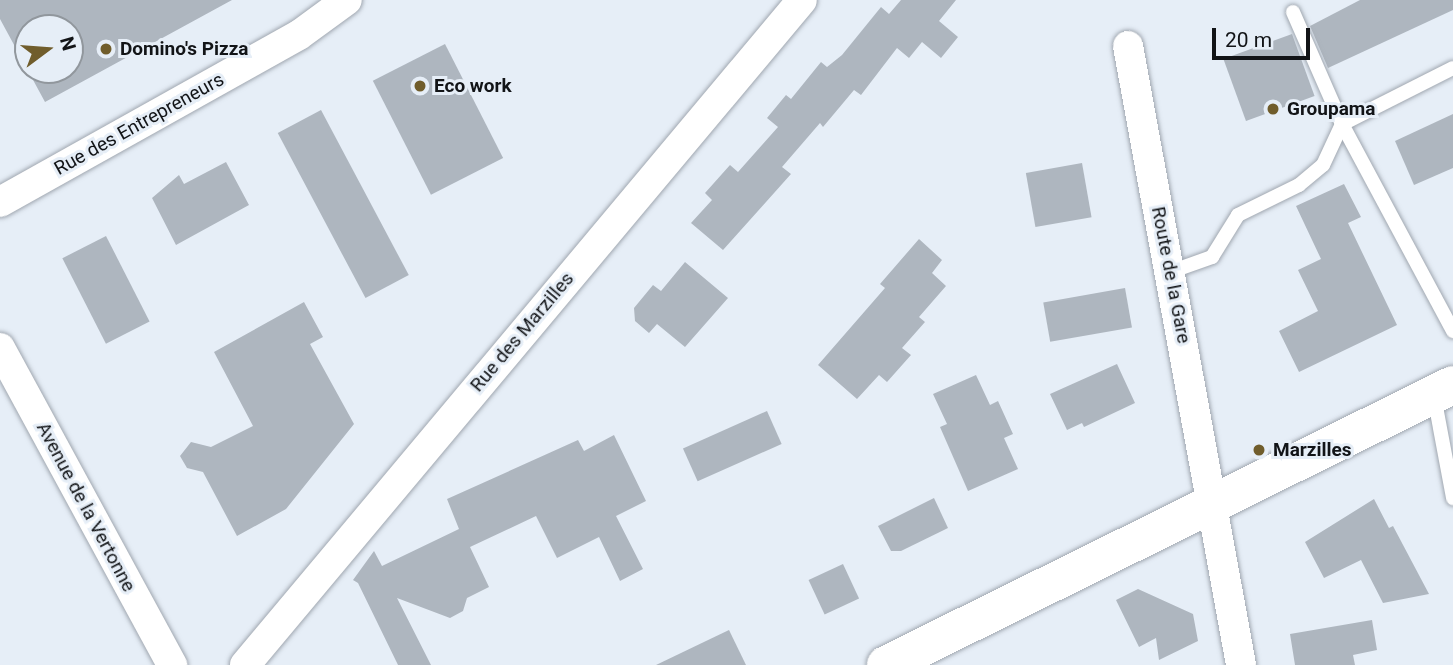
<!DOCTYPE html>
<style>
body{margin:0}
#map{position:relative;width:1453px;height:665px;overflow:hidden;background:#e6eef7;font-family:Roboto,sans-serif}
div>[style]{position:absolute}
.building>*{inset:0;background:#aeb6bf;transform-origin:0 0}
.roads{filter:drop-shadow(0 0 2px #a0a7b0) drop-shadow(0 0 2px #a0a7b0)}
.service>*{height:14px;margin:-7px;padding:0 7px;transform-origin:7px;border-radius:7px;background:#fff}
.minor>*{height:30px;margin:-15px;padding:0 15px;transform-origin:15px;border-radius:15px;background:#fff}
.secondary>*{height:38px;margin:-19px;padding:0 19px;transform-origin:19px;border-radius:19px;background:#fff}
.dots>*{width:19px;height:19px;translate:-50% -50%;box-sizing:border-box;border:4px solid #e6eef7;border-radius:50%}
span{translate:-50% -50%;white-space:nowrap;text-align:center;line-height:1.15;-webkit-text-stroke:6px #e6eef7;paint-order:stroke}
.poi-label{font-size:19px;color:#121417;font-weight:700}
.left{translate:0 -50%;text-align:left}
.street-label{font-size:19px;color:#121417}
.north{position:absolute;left:14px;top:14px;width:70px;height:70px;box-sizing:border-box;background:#e6eef7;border:2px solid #91979d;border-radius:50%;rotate:74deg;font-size:19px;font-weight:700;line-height:28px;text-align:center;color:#121417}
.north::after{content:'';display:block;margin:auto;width:24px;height:32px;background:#705d2c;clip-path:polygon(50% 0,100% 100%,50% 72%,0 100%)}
.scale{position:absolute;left:1212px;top:28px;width:98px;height:32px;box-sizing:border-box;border:4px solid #121417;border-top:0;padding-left:9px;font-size:21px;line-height:24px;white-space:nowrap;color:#121417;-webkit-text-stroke:5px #e6eef7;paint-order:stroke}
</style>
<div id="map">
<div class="building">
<div style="clip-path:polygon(evenodd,0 0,232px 0,45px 102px,0 19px,0 0,28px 28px,70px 28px,70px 70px,28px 70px,28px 28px)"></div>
<div style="clip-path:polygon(901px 0,956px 0,939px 21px,958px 37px,941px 58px,922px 42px,909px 58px,897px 48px,861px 95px,854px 90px,823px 127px,820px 123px,782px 167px,791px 174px,723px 250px,691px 223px,712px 200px,705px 193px,730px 165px,738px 172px,778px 127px,767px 118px,786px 95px,791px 99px,821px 62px,827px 67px,842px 55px,881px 7px,889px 14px)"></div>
<div style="clip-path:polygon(1360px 0,1453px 0,1453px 10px,1328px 68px,1310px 26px)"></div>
<div style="left:1292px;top:34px;width:66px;height:73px;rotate:70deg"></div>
<div style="left:445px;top:44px;width:128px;height:81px;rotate:63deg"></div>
<div style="left:321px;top:110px;width:187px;height:49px;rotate:62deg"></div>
<div style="clip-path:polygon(1453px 114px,1453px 168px,1414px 185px,1395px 141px)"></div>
<div style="clip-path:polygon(226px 162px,249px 205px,176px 245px,152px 198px,179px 175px,184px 184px)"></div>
<div style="left:1082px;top:163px;width:55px;height:57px;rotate:80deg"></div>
<div style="clip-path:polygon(1344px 184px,1361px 217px,1348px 223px,1397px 325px,1299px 372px,1279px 331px,1318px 311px,1298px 270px,1321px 259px,1296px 206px)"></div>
<div style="left:106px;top:236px;width:96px;height:49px;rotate:63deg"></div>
<div style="clip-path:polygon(919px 239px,942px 260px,932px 273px,946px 286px,919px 317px,925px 322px,902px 348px,911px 355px,887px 382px,879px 375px,857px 399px,818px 365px,885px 288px,880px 284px)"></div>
<div style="clip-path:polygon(685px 262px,728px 298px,685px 347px,657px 324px,649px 333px,635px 321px,634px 308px,653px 285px,661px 291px)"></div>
<div style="left:1125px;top:288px;width:40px;height:83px;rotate:80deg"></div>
<div style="clip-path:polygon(304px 302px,323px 337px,310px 344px,354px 424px,286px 509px,237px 536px,203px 472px,187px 468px,180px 456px,191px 442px,211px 447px,253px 426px,214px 352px)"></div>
<div style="clip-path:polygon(1117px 364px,1135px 403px,1084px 427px,1082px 423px,1067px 430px,1050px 394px)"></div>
<div style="clip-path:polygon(976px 375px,990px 405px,998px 401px,1013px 434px,1004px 438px,1018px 469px,968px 491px,940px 427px,947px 424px,933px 394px)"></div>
<div style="left:767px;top:411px;width:36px;height:92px;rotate:66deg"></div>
<div style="clip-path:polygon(614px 435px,646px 501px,616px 516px,643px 569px,620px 581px,599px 537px,557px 558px,536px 516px,470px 547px,489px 587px,467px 598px,463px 611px,450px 618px,397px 598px,431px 665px,398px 665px,358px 583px,353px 580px,374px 551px,382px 566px,459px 529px,447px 499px,578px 440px,584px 451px)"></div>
<div style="clip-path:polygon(934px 498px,948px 528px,901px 551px,891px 551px,878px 526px)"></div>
<div style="clip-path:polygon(1374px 499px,1389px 528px,1393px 526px,1429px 594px,1383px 603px,1361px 560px,1324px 578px,1305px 542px)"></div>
<div style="left:843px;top:564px;width:38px;height:38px;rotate:65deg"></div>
<div style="clip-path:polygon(1138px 589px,1193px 614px,1198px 641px,1159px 660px,1156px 638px,1139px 647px,1116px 600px)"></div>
<div style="clip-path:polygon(1372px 620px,1377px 650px,1353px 655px,1355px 665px,1295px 665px,1290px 634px)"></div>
<div style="clip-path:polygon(729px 630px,746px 665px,656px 665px,706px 641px)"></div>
</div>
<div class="roads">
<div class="service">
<div style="left:1293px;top:12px;width:122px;rotate:66.4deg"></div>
<div style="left:1342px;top:124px;width:235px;rotate:61.8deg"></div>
<div style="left:1170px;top:272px;width:45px;rotate:-19.7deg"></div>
<div style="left:1212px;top:257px;width:49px;rotate:-58.2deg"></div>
<div style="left:1238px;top:215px;width:68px;rotate:-26.2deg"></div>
<div style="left:1299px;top:185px;width:31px;rotate:-40deg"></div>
<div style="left:1323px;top:165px;width:45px;rotate:-65.1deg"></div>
<div style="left:1342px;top:124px;width:124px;rotate:-26.8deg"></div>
<div style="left:1434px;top:396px;width:104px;rotate:79.4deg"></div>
</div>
<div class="minor">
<div style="left:1128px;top:46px;width:629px;rotate:79.65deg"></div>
<div style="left:0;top:202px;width:342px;rotate:-29.2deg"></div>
<div style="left:299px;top:35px;width:59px;rotate:-36.1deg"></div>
<div style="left:0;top:348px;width:361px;rotate:61.5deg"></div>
<div style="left:245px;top:665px;width:867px;rotate:-50.05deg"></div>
</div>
<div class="secondary">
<div style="left:886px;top:665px;width:632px;rotate:-26.28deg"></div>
</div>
</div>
<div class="dots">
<div style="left:106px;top:49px;background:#705d2c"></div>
<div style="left:420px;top:86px;background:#705d2c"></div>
<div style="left:1273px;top:109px;background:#705d2c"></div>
<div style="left:1259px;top:450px;background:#705d2c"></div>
</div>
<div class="poi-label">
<span class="left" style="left:120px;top:49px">Domino's Pizza</span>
<span class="left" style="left:434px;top:86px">Eco work</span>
<span class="left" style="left:1287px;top:109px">Groupama</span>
<span class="left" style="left:1273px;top:450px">Marzilles</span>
</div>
<div class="street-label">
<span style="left:139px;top:124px;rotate:-29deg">Rue des Entrepreneurs</span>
<span style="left:1171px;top:275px;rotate:79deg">Route de la Gare</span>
<span style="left:522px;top:332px;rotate:-50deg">Rue des Marzilles</span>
<span style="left:86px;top:507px;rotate:62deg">Avenue de la Vertonne</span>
</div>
<div class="north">N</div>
<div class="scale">20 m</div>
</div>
